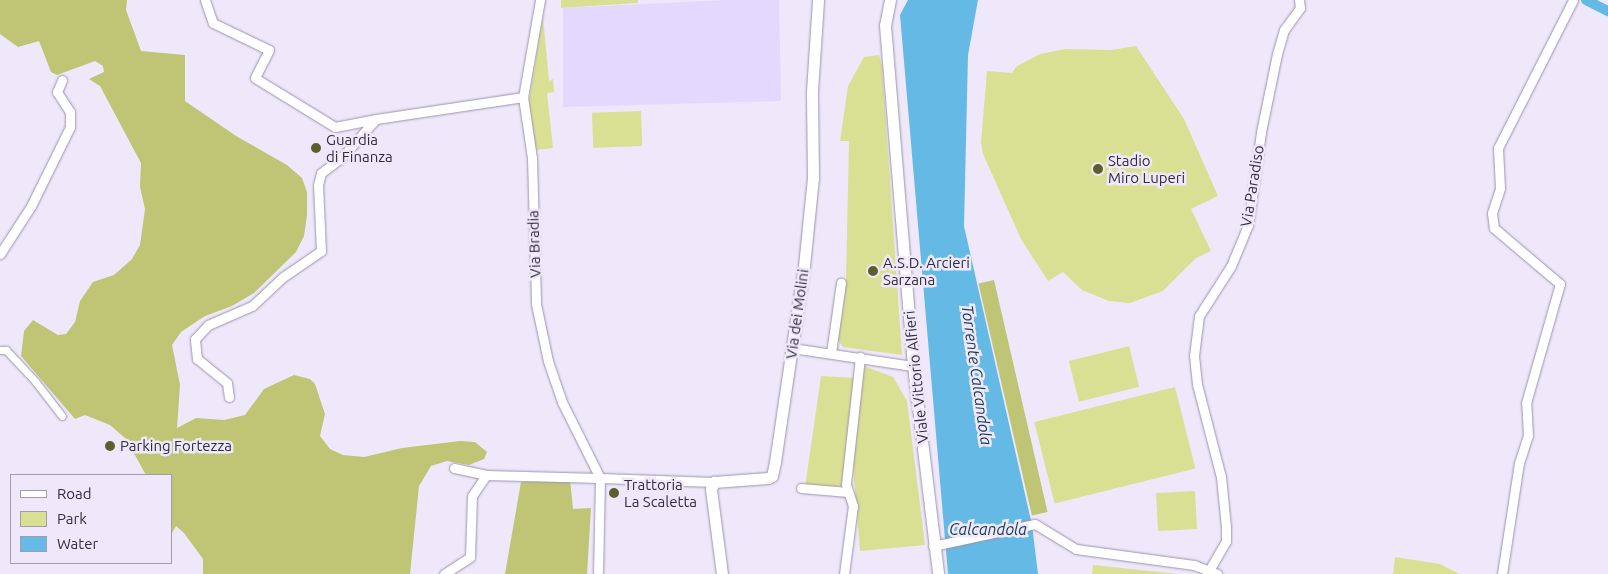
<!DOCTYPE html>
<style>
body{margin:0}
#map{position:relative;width:1608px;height:574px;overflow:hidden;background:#eee8fa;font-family:Ubuntu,sans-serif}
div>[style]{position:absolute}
.built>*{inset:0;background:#e3d8fd}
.green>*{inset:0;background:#dae093;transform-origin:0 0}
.forest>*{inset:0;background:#bfc574;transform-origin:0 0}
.water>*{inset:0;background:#64bae5}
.canal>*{height:10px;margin:-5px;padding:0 5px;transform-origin:5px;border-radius:5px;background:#64bae5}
.roads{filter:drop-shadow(0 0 1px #9b93af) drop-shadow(0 0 1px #9b93af)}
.pedestrian>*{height:7px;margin:-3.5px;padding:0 3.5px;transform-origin:3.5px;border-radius:3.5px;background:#fff}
.minor>*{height:9px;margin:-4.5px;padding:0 4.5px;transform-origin:4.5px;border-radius:4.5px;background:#fff}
.tertiary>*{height:11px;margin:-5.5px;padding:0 5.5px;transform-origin:5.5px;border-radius:5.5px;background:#fff}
.dots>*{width:14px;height:14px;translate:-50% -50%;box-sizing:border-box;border:2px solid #eee8fa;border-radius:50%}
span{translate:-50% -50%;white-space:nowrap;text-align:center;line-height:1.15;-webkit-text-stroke:5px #eee8fa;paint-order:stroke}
.poi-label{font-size:15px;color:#312d39}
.left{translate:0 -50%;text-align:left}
.street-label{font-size:15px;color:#312d39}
.water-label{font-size:16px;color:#153b4e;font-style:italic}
.legend{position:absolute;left:10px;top:474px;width:162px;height:90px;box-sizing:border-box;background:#eee8fa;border:1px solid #a29dad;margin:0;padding:6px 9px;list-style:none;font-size:15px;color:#312d39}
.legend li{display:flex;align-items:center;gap:10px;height:25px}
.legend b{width:25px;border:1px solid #a29dad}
</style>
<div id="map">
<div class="built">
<div style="clip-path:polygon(727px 0,779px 0,781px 101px,563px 107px,563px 8px)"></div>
</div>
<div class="green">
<div style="clip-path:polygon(561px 0,638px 0,638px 3px,561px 8px)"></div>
<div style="clip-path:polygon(543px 17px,549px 81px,553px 79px,554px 92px,547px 93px,553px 148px,536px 150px,529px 101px)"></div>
<div style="clip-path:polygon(1136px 46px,1184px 119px,1218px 196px,1191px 209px,1211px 251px,1196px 258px,1163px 291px,1130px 303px,1109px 301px,1082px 290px,1063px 272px,1048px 281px,1021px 239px,983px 154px,981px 142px,987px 71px,1012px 73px,1017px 66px,1040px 54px,1065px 49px,1111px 50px)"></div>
<div style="clip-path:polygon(879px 55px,882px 65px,902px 355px,843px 347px,837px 339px,846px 280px,849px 141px,840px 141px,848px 86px,864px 57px)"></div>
<div style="left:641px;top:111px;width:35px;height:49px;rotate:88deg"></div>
<div style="left:1129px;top:346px;width:42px;height:62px;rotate:76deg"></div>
<div style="clip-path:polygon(864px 366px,893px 377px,907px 401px,925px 545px,860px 551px,852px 454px)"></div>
<div style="clip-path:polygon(821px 376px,855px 378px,843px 486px,805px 487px)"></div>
<div style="left:1175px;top:387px;width:84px;height:145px;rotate:76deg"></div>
<div style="left:1195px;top:491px;width:38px;height:39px;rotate:87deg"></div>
<div style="clip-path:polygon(1395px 557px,1440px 564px,1459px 574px,1393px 574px)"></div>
<div style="clip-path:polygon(1093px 565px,1178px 574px,1092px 574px)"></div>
</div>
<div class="forest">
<div style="clip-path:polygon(0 0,127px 0,126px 10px,141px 51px,185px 55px,185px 101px,236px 136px,287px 165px,302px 178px,307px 192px,307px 215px,304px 236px,296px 252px,254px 293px,232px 306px,205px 316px,181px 332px,172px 345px,180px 385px,177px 428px,196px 418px,224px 420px,245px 415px,264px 389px,294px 375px,310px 379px,315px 384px,325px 414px,320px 436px,330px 449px,343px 455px,364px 457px,402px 448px,460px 441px,475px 442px,487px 452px,484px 459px,469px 465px,447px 461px,431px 466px,419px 486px,410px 574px,203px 574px,203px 559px,184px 533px,176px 526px,171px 535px,171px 475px,146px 475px,126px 439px,110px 425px,85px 415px,75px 419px,21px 356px,24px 331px,33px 320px,58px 335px,66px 334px,75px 322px,80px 301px,93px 282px,114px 275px,132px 259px,140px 245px,145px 209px,140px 187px,141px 163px,100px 86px,89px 79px,104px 72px,103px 66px,95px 61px,57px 75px,51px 72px,39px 41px,18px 47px,0 34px)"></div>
<div style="left:994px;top:280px;width:238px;height:16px;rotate:77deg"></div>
<div style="clip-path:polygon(570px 479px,573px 509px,591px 508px,587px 574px,505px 574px,521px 482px)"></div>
</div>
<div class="water">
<div style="clip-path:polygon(908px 0,978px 0,968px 55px,964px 226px,1032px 525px,1038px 574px,948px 574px,900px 15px)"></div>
</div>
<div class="canal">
<div style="left:1586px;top:0;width:25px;rotate:27deg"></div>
</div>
<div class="roads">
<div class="pedestrian">
<div style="left:0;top:350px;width:6px"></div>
<div style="left:6px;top:350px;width:42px;rotate:46.9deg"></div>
<div style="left:35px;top:381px;width:44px;rotate:52.4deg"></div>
</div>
<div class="minor">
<div style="left:205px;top:0;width:24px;rotate:71deg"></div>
<div style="left:213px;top:23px;width:62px;rotate:25.7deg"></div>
<div style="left:269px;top:50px;width:31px;rotate:117deg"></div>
<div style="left:255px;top:78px;width:94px;rotate:31.5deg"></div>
<div style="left:335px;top:127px;width:42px;rotate:-11deg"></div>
<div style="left:540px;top:0;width:98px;rotate:99.9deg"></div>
<div style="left:523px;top:97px;width:62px;rotate:81.6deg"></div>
<div style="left:532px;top:158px;width:146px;rotate:88.4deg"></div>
<div style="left:536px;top:304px;width:58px;rotate:78.1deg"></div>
<div style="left:548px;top:361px;width:43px;rotate:71.1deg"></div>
<div style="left:562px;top:402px;width:85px;rotate:63.4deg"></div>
<div style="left:600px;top:478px;width:114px;rotate:2deg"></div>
<div style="left:0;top:254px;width:57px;rotate:-57.1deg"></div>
<div style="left:31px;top:206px;width:88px;rotate:-63.7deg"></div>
<div style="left:70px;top:127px;width:15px;rotate:-90deg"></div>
<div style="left:70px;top:112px;width:24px;rotate:-123deg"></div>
<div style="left:57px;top:92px;width:13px;rotate:-67deg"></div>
<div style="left:792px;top:348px;width:122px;rotate:8.5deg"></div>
<div style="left:831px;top:353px;width:71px;rotate:-81.9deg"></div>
<div style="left:229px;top:397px;width:14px;rotate:-98deg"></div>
<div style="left:227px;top:383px;width:38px;rotate:-141deg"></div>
<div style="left:197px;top:359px;width:20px;rotate:-96deg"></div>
<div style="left:195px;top:339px;width:19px;rotate:-47deg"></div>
<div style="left:208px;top:325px;width:48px;rotate:-23.4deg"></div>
<div style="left:252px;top:306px;width:42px;rotate:-43.1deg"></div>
<div style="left:283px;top:277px;width:46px;rotate:-34.4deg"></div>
<div style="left:321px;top:251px;width:66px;rotate:-92.6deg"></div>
<div style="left:318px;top:185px;width:12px;rotate:-76deg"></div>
<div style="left:321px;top:173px;width:26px;rotate:-37deg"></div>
<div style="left:342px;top:157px;width:51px;rotate:-48.2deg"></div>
<div style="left:376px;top:119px;width:149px;rotate:-8.5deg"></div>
<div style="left:454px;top:468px;width:33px;rotate:12deg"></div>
<div style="left:486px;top:475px;width:114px;rotate:1.5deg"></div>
<div style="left:600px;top:478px;width:96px;rotate:91.2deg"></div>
<div style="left:801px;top:488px;width:47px;rotate:4.9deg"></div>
<div style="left:933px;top:546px;width:104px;rotate:-12.2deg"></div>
<div style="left:1035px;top:524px;width:48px;rotate:31.4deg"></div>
<div style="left:1076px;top:549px;width:119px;rotate:7.7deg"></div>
<div style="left:1194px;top:565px;width:25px;rotate:21deg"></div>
<div style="left:444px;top:574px;width:31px;rotate:-33deg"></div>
<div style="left:470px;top:557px;width:61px;rotate:-88.1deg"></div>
<div style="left:472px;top:496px;width:25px;rotate:-56deg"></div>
<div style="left:844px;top:574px;width:69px;rotate:-82.5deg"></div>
<div style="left:853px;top:506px;width:23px;rotate:-108deg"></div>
<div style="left:846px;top:484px;width:128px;rotate:-83.7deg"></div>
<div style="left:1207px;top:574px;width:38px;rotate:-60deg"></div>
<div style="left:1226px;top:541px;width:14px;rotate:-90deg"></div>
<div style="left:1226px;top:527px;width:50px;rotate:-95.7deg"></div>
<div style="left:1221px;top:477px;width:96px;rotate:-104.5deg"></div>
<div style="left:1197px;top:384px;width:28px;rotate:-96deg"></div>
<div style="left:1194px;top:356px;width:40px;rotate:-82.9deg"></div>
<div style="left:1199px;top:316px;width:59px;rotate:-57.4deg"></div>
<div style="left:1231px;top:266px;width:44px;rotate:-67.5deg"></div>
<div style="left:1248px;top:225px;width:94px;rotate:-82deg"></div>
<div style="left:1261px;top:132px;width:80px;rotate:-78.4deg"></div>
<div style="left:1277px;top:54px;width:25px;rotate:-74deg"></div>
<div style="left:1284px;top:30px;width:27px;rotate:-54deg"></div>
<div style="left:1300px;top:8px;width:8px;rotate:-97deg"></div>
<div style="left:1502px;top:574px;width:112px;rotate:-81.3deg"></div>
<div style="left:1519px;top:463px;width:28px;rotate:-72deg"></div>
<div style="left:1528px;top:436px;width:33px;rotate:-93deg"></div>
<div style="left:1526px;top:403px;width:124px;rotate:-74.1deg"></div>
<div style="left:1560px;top:284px;width:87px;rotate:-139.7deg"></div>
<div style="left:1494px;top:228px;width:15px;rotate:-98deg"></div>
<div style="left:1492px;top:213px;width:26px;rotate:-72deg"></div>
<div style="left:1500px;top:188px;width:40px;rotate:-92.9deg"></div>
<div style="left:1498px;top:148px;width:166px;rotate:-63.1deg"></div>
</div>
<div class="tertiary">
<div style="left:890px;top:0;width:25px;rotate:101deg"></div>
<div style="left:885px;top:25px;width:342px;rotate:85.3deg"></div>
<div style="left:913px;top:366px;width:209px;rotate:83.1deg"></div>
<div style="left:722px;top:574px;width:86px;rotate:-97.4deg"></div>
<div style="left:711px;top:489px;width:8px;rotate:-67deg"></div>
<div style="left:714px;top:482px;width:54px;rotate:-4.2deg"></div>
<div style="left:768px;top:478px;width:4px;rotate:-27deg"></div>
<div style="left:772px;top:476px;width:14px;rotate:-78deg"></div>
<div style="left:775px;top:462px;width:198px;rotate:-81.6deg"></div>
<div style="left:804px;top:266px;width:88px;rotate:-84.2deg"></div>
<div style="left:813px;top:178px;width:87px;rotate:-90.7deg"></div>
<div style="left:812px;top:91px;width:91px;rotate:-86.2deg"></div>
</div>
</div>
<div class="dots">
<div style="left:316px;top:148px;background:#5c5f2d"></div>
<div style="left:1098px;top:169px;background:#5c5f2d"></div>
<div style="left:873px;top:271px;background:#5c5f2d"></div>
<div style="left:110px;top:446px;background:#5c5f2d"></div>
<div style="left:614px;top:493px;background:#5c5f2d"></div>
</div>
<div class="poi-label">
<span class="left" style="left:326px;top:148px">Guardia<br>di Finanza</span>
<span class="left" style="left:1108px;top:169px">Stadio<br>Miro Luperi</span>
<span class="left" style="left:883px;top:271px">A.S.D. Arcieri<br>Sarzana</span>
<span class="left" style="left:120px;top:446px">Parking Fortezza</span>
<span class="left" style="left:624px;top:493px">Trattoria<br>La Scaletta</span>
</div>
<div class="street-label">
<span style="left:1252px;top:186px;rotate:-81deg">Via Paradiso</span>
<span style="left:534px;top:244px;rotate:-92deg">Via Bradia</span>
<span style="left:797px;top:314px;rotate:-82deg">Via dei Molini</span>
<span style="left:916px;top:377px;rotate:-96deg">Viale Vittorio Alfieri</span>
</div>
<div class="water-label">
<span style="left:977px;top:375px;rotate:82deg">Torrente Calcandola</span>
<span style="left:988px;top:529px">Calcandola</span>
</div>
<ul class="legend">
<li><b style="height:6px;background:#fff"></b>Road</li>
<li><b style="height:14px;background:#dae093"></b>Park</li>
<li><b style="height:14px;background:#64bae5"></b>Water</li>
</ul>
</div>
